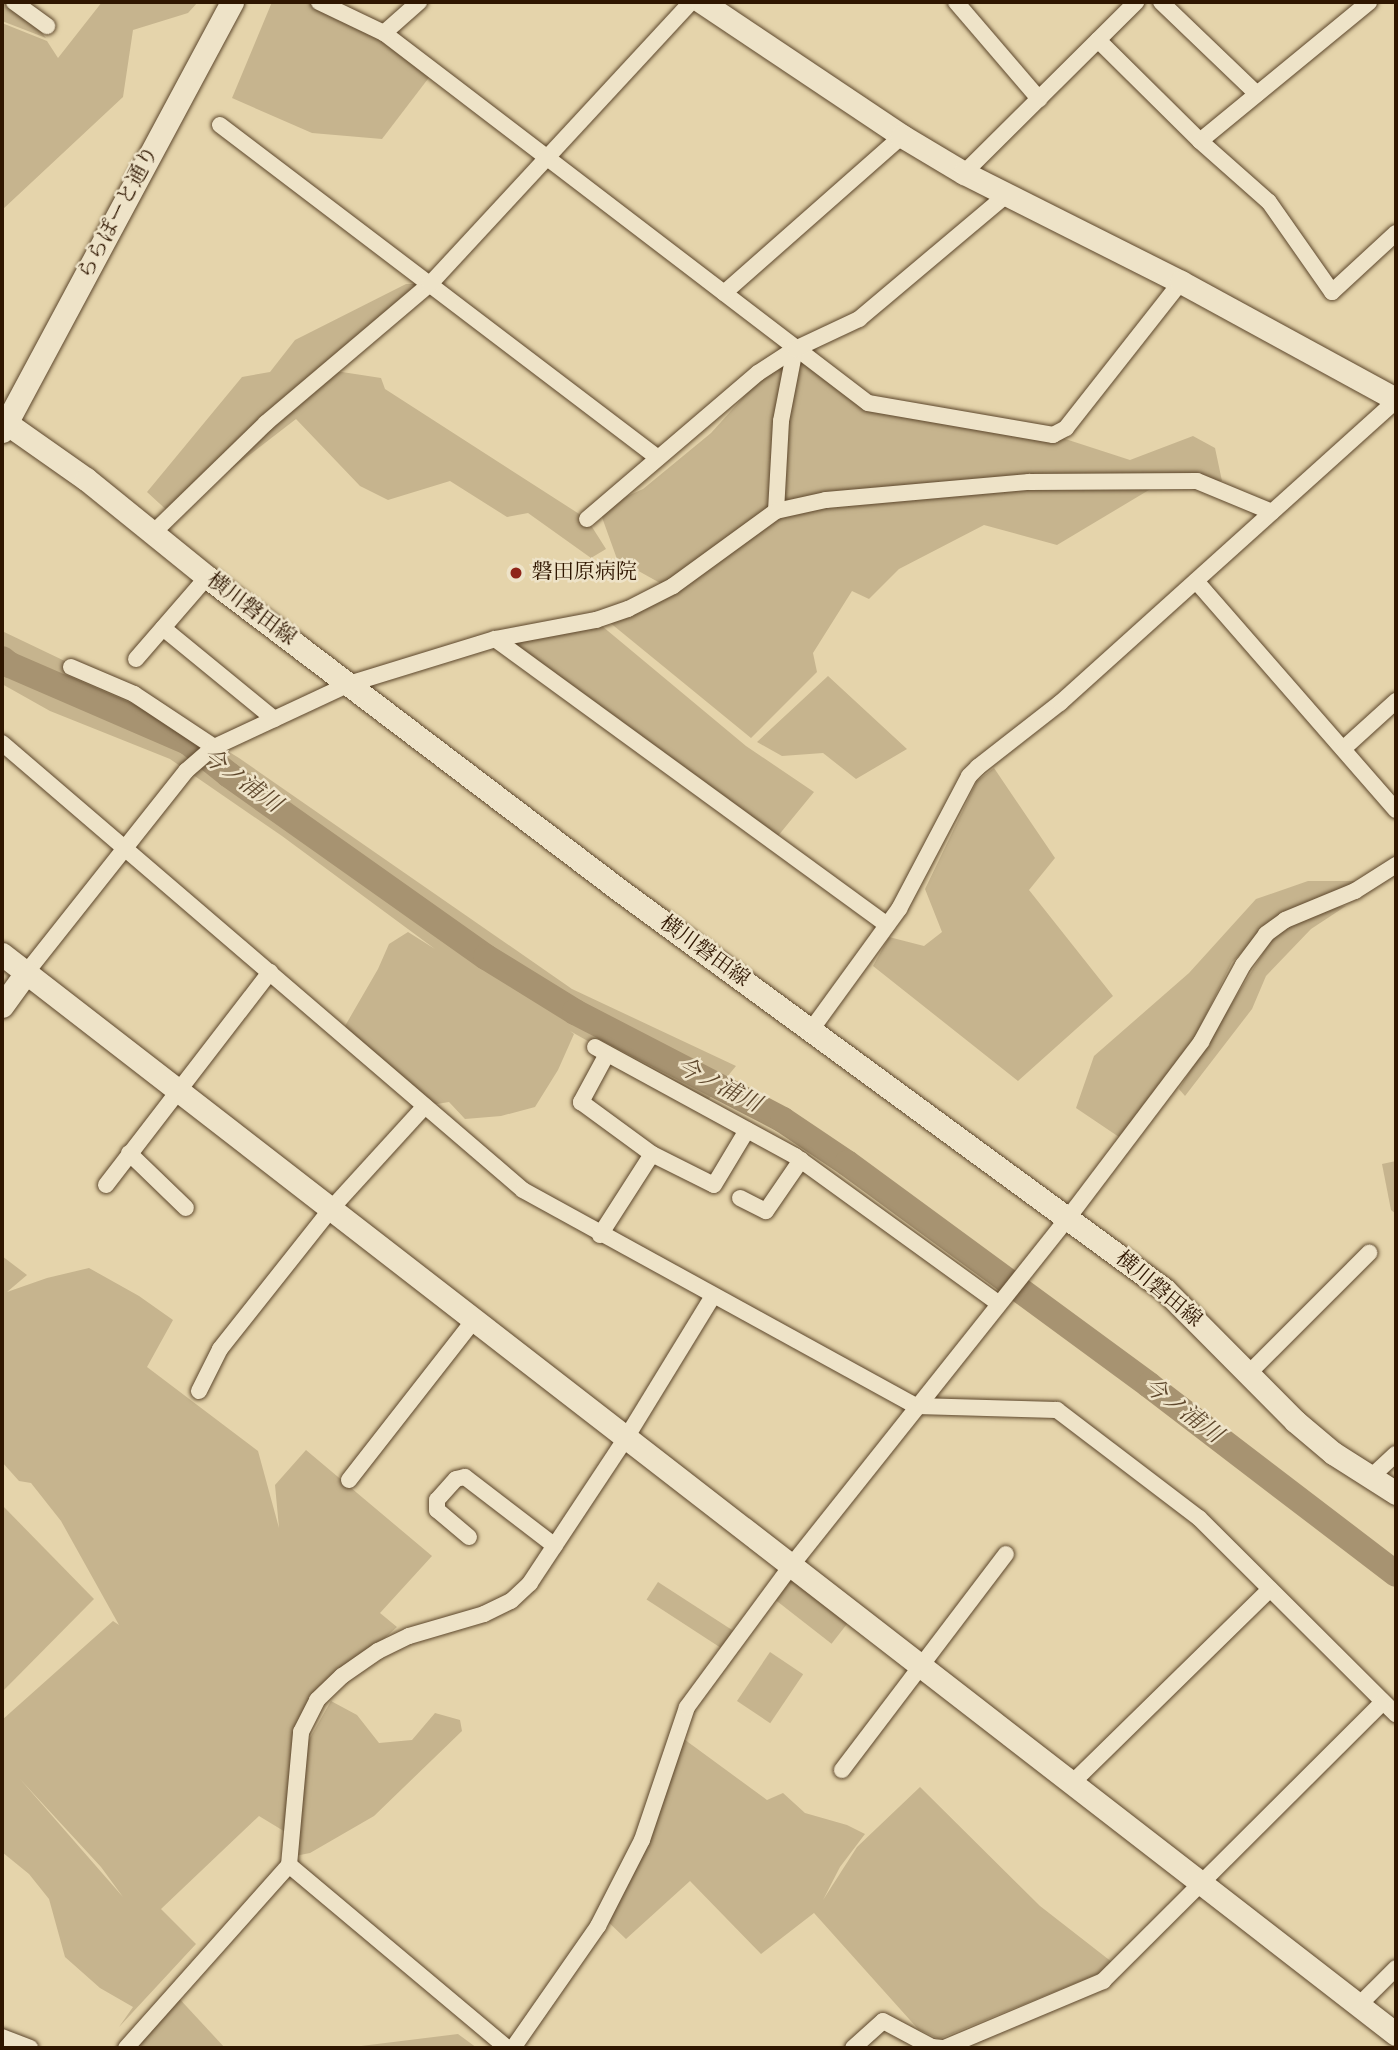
<!DOCTYPE html>
<meta charset="utf-8">
<style>
body{margin:0}
#map{position:relative;width:1398px;height:2050px;overflow:hidden;background:#e5d4ab;font-family:"IM FELL English","Noto Serif JP",serif}
div>[style]{position:absolute}
.green>*{inset:0;background:#c6b48e;transform-origin:0 0}
.river>*{height:26px;margin:-13px;padding:0 13px;transform-origin:13px;border-radius:13px;background:#a79371}
.roads{filter:drop-shadow(0 0 2px #5c462b) drop-shadow(0 0 2px #5c462b)}
.street>*{height:16px;margin:-8px;padding:0 8px;transform-origin:8px;border-radius:8px;background:#eee3c8}
.secondary>*{height:23px;margin:-11.5px;padding:0 11.5px;transform-origin:11.5px;border-radius:11.5px;background:#eee3c8}
.dots>*{width:19px;height:19px;translate:-50% -50%;box-sizing:border-box;border:4px solid #eee3c8;border-radius:50%}
span{translate:-50% -50%;white-space:nowrap;text-align:center;line-height:1.15;-webkit-text-stroke:5px #eee3c8;paint-order:stroke}
.street-label{font-size:21px;color:#2f1600}
.poi-label{font-size:21px;color:#2f1600}
.left{translate:0 -50%;text-align:left}
.water-label{font-size:23px;color:#5f482d;font-style:italic}
.frame{position:absolute;inset:0;border:4px solid #2f1600;pointer-events:none}
</style>
<div id="map">
<div class="green">
<div style="clip-path:polygon(2px 2px,14px 2px,20px 6px,46px 38px,2px 21px)"></div>
<div style="clip-path:polygon(102px 2px,198px 2px,188px 13px,133px 30px,123px 97px,2px 210px,2px 23px,47px 41px,58px 58px)"></div>
<div style="clip-path:polygon(272px 2px,313px 2px,434px 71px,382px 139px,312px 133px,232px 98px)"></div>
<div style="clip-path:polygon(406px 284px,430px 284px,329px 370px,381px 378px,385px 389px,587px 519px,606px 549px,591px 558px,528px 513px,507px 517px,450px 481px,388px 500px,360px 486px,296px 419px,172px 515px,147px 492px,242px 377px,270px 372px,295px 340px)"></div>
<div style="clip-path:polygon(797px 338px,868px 403px,1053px 435px,1130px 460px,1193px 436px,1215px 448px,1222px 481px,1164px 481px,1057px 545px,984px 525px,899px 569px,869px 599px,852px 591px,813px 653px,817px 672px,751px 738px,603px 617px,669px 588px,617px 559px,599px 509px,643px 489px,711px 433px)"></div>
<div style="clip-path:polygon(602px 626px,746px 746px,814px 792px,773px 842px,495px 639px)"></div>
<div style="clip-path:polygon(2px 631px,138px 696px,239px 758px,572px 989px,736px 1066px,703px 1106px,570px 1031px,574px 1034px,558px 1070px,535px 1107px,501px 1116px,465px 1119px,449px 1102px,425px 1106px,349px 1040px,345px 1026px,378px 969px,389px 944px,408px 932px,435px 949px,282px 836px,170px 759px,50px 711px,2px 684px)"></div>
<div style="clip-path:polygon(828px 676px,907px 749px,856px 779px,823px 753px,782px 756px,757px 742px)"></div>
<div style="clip-path:polygon(994px 768px,1055px 858px,1029px 890px,1113px 996px,1018px 1081px,873px 966px,889px 937px,924px 946px,942px 932px,925px 889px,977px 781px)"></div>
<div style="clip-path:polygon(1308px 881px,1356px 881px,1316px 904px,1277px 918px,1232px 962px,1194px 1039px,1119px 1137px,1076px 1108px,1094px 1056px,1189px 973px,1256px 899px)"></div>
<div style="clip-path:polygon(1346px 906px,1311px 929px,1266px 976px,1252px 1009px,1185px 1096px,1179px 1089px,1276px 932px,1329px 908px)"></div>
<div style="clip-path:polygon(1396px 1161px,1396px 1214px,1391px 1210px,1382px 1164px)"></div>
<div style="clip-path:polygon(evenodd,2px 1256px,27px 1275px,7px 1292px,47px 1278px,89px 1268px,139px 1296px,173px 1320px,147px 1367px,258px 1451px,279px 1528px,275px 1485px,306px 1450px,432px 1556px,380px 1613px,397px 1627px,342px 1676px,307px 1719px,303px 1750px,331px 1701px,357px 1715px,379px 1743px,412px 1740px,435px 1713px,460px 1720px,462px 1731px,374px 1816px,310px 1853px,295px 1856px,299px 1848px,297px 1779px,287px 1833px,259px 1816px,161px 1909px,196px 1944px,119px 2027px,133px 2007px,100px 1988px,65px 1957px,49px 1899px,29px 1874px,2px 1852px,2px 1720px,113px 1621px,119px 1625px,61px 1521px,31px 1483px,19px 1481px,2px 1462px,2px 1256px,20px 1779px,101px 1867px,123px 1897px,20px 1779px)"></div>
<div style="clip-path:polygon(2px 1505px,94px 1599px,2px 1692px)"></div>
<div style="left:791px;top:1569px;width:78px;height:34px;rotate:38deg"></div>
<div style="left:658px;top:1582px;width:92px;height:21px;rotate:33deg"></div>
<div style="left:770px;top:1652px;width:40px;height:59px;rotate:34deg"></div>
<div style="clip-path:polygon(677px 1734px,767px 1800px,783px 1793px,805px 1813px,847px 1825px,865px 1834px,840px 1867px,823px 1900px,857px 1847px,920px 1787px,1040px 1906px,1117px 1966px,939px 2039px,918px 2029px,814px 1913px,761px 1954px,690px 1881px,626px 1939px,603px 1917px)"></div>
<div style="clip-path:polygon(175px 1994px,225px 2048px,123px 2048px)"></div>
<div style="clip-path:polygon(458px 2034px,477px 2048px,358px 2048px,361px 2046px)"></div>
</div>
<div class="river">
<div style="left:2px;top:659px;width:10px;rotate:37deg"></div>
<div style="left:10px;top:665px;width:194px;rotate:23.4deg"></div>
<div style="left:188px;top:742px;width:53px;rotate:38.8deg"></div>
<div style="left:229px;top:775px;width:315px;rotate:35.3deg"></div>
<div style="left:486px;top:957px;width:105px;rotate:31.7deg"></div>
<div style="left:575px;top:1012px;width:234px;rotate:27.4deg"></div>
<div style="left:783px;top:1120px;width:77px;rotate:33.9deg"></div>
<div style="left:847px;top:1163px;width:375px;rotate:36.3deg"></div>
<div style="left:1149px;top:1385px;width:311px;rotate:37.4deg"></div>
</div>
<div class="roads">
<div class="street">
<div style="left:14px;top:2px;width:41px;rotate:36deg"></div>
<div style="left:319px;top:2px;width:72px;rotate:25.5deg"></div>
<div style="left:384px;top:33px;width:609px;rotate:37.4deg"></div>
<div style="left:868px;top:403px;width:188px;rotate:9.8deg"></div>
<div style="left:1053px;top:435px;width:15px;rotate:-28deg"></div>
<div style="left:1066px;top:428px;width:186px;rotate:-51.8deg"></div>
<div style="left:956px;top:2px;width:128px;rotate:49.4deg"></div>
<div style="left:1161px;top:2px;width:133px;rotate:43.8deg"></div>
<div style="left:384px;top:33px;width:47px;rotate:-41.5deg"></div>
<div style="left:1098px;top:40px;width:144px;rotate:44.7deg"></div>
<div style="left:1200px;top:141px;width:219px;rotate:-39.4deg"></div>
<div style="left:220px;top:125px;width:550px;rotate:37.24deg"></div>
<div style="left:1200px;top:141px;width:92px;rotate:41.5deg"></div>
<div style="left:1269px;top:202px;width:110px;rotate:55deg"></div>
<div style="left:1332px;top:292px;width:87px;rotate:-42.7deg"></div>
<div style="left:964px;top:173px;width:243px;rotate:-44.8deg"></div>
<div style="left:724px;top:293px;width:237px;rotate:-41.4deg"></div>
<div style="left:776px;top:511px;width:90px;rotate:-86.8deg"></div>
<div style="left:781px;top:421px;width:73px;rotate:-79deg"></div>
<div style="left:587px;top:519px;width:225px;rotate:-40.5deg"></div>
<div style="left:758px;top:373px;width:44px;rotate:-33deg"></div>
<div style="left:795px;top:349px;width:71px;rotate:-25.1deg"></div>
<div style="left:859px;top:319px;width:191px;rotate:-40.1deg"></div>
<div style="left:152px;top:534px;width:159px;rotate:-44.2deg"></div>
<div style="left:266px;top:423px;width:215px;rotate:-40.3deg"></div>
<div style="left:430px;top:284px;width:384px;rotate:-47.2deg"></div>
<div style="left:1196px;top:581px;width:304px;rotate:48.9deg"></div>
<div style="left:163px;top:628px;width:144px;rotate:39.3deg"></div>
<div style="left:495px;top:639px;width:485px;rotate:36.1deg"></div>
<div style="left:136px;top:659px;width:108px;rotate:-49.1deg"></div>
<div style="left:71px;top:667px;width:69px;rotate:23.2deg"></div>
<div style="left:134px;top:694px;width:96px;rotate:33.5deg"></div>
<div style="left:2px;top:743px;width:686px;rotate:40.63deg"></div>
<div style="left:523px;top:1190px;width:448px;rotate:28.8deg"></div>
<div style="left:916px;top:1406px;width:141px;rotate:1.6deg"></div>
<div style="left:1057px;top:1410px;width:178px;rotate:37.3deg"></div>
<div style="left:1199px;top:1518px;width:278px;rotate:44.9deg"></div>
<div style="left:1343px;top:749px;width:72px;rotate:-42.2deg"></div>
<div style="left:26px;top:973px;width:258px;rotate:-51.6deg"></div>
<div style="left:186px;top:771px;width:37px;rotate:-41deg"></div>
<div style="left:214px;top:747px;width:149px;rotate:-25deg"></div>
<div style="left:349px;top:684px;width:153px;rotate:-17.1deg"></div>
<div style="left:495px;top:639px;width:103px;rotate:-10.7deg"></div>
<div style="left:596px;top:620px;width:34px;rotate:-19deg"></div>
<div style="left:628px;top:609px;width:51px;rotate:-27.1deg"></div>
<div style="left:673px;top:586px;width:127px;rotate:-36.1deg"></div>
<div style="left:776px;top:511px;width:51px;rotate:-12.4deg"></div>
<div style="left:826px;top:500px;width:204px;rotate:-5.1deg"></div>
<div style="left:1029px;top:482px;width:168px;rotate:-0.3deg"></div>
<div style="left:1197px;top:481px;width:81px;rotate:22.5deg"></div>
<div style="left:811px;top:1030px;width:150px;rotate:-54deg"></div>
<div style="left:899px;top:909px;width:150px;rotate:-62.2deg"></div>
<div style="left:969px;top:776px;width:13px;rotate:-45deg"></div>
<div style="left:978px;top:767px;width:104px;rotate:-38deg"></div>
<div style="left:1060px;top:703px;width:452px;rotate:-42deg"></div>
<div style="left:595px;top:1047px;width:228px;rotate:28.6deg"></div>
<div style="left:795px;top:1156px;width:251px;rotate:35.9deg"></div>
<div style="left:607px;top:1054px;width:55px;rotate:118.4deg"></div>
<div style="left:581px;top:1102px;width:88px;rotate:36.2deg"></div>
<div style="left:652px;top:1154px;width:69px;rotate:26.6deg"></div>
<div style="left:714px;top:1185px;width:64px;rotate:-59deg"></div>
<div style="left:129px;top:1153px;width:79px;rotate:44deg"></div>
<div style="left:106px;top:1185px;width:269px;rotate:-52.4deg"></div>
<div style="left:740px;top:1198px;width:29px;rotate:27deg"></div>
<div style="left:766px;top:1211px;width:62px;rotate:-55.5deg"></div>
<div style="left:600px;top:1235px;width:96px;rotate:-57.3deg"></div>
<div style="left:1247px;top:1375px;width:173px;rotate:-45deg"></div>
<div style="left:199px;top:1391px;width:47px;rotate:-63.4deg"></div>
<div style="left:220px;top:1349px;width:179px;rotate:-51.6deg"></div>
<div style="left:331px;top:1209px;width:139px;rotate:-47.6deg"></div>
<div style="left:1370px;top:1478px;width:35px;rotate:-43deg"></div>
<div style="left:349px;top:1480px;width:203px;rotate:-52deg"></div>
<div style="left:469px;top:1537px;width:42px;rotate:-139.8deg"></div>
<div style="left:437px;top:1510px;width:10px;rotate:-90deg"></div>
<div style="left:437px;top:1500px;width:28px;rotate:-48deg"></div>
<div style="left:456px;top:1479px;width:9px;rotate:-13deg"></div>
<div style="left:465px;top:1477px;width:113px;rotate:37.5deg"></div>
<div style="left:842px;top:1770px;width:271px;rotate:-52.8deg"></div>
<div style="left:1072px;top:1783px;width:277px;rotate:-44.4deg"></div>
<div style="left:289px;top:1865px;width:285px;rotate:40deg"></div>
<div style="left:1359px;top:2005px;width:52px;rotate:-45deg"></div>
<div style="left:2px;top:2037px;width:30px;rotate:21deg"></div>
<div style="left:126px;top:2048px;width:245px;rotate:-48.3deg"></div>
<div style="left:289px;top:1865px;width:134px;rotate:-84.8deg"></div>
<div style="left:301px;top:1732px;width:36px;rotate:-63deg"></div>
<div style="left:317px;top:1700px;width:35px;rotate:-44deg"></div>
<div style="left:342px;top:1676px;width:44px;rotate:-34.8deg"></div>
<div style="left:378px;top:1651px;width:34px;rotate:-26deg"></div>
<div style="left:409px;top:1636px;width:78px;rotate:-16.3deg"></div>
<div style="left:484px;top:1614px;width:30px;rotate:-26deg"></div>
<div style="left:511px;top:1601px;width:26px;rotate:-43deg"></div>
<div style="left:530px;top:1583px;width:174px;rotate:-56.5deg"></div>
<div style="left:626px;top:1438px;width:167px;rotate:-58.5deg"></div>
<div style="left:513px;top:2048px;width:149px;rotate:-55.1deg"></div>
<div style="left:598px;top:1926px;width:97px;rotate:-62.9deg"></div>
<div style="left:642px;top:1840px;width:140px;rotate:-71.3deg"></div>
<div style="left:687px;top:1707px;width:175px;rotate:-53.6deg"></div>
<div style="left:791px;top:1566px;width:445px;rotate:-51.5deg"></div>
<div style="left:1068px;top:1218px;width:221px;rotate:-52.9deg"></div>
<div style="left:1201px;top:1042px;width:88px;rotate:-61.4deg"></div>
<div style="left:1243px;top:965px;width:39px;rotate:-53deg"></div>
<div style="left:1266px;top:934px;width:24px;rotate:-36deg"></div>
<div style="left:1285px;top:920px;width:76px;rotate:-22.5deg"></div>
<div style="left:1355px;top:891px;width:49px;rotate:-32.4deg"></div>
<div style="left:853px;top:2048px;width:40px;rotate:-42deg"></div>
<div style="left:883px;top:2021px;width:55px;rotate:28deg"></div>
<div style="left:932px;top:2047px;width:10px;rotate:6deg"></div>
<div style="left:944px;top:2048px;width:173px;rotate:-22.8deg"></div>
<div style="left:1103px;top:1981px;width:395px;rotate:-44.9deg"></div>
</div>
<div class="secondary">
<div style="left:702px;top:2px;width:241px;rotate:33.8deg"></div>
<div style="left:902px;top:136px;width:72px;rotate:30.8deg"></div>
<div style="left:964px;top:173px;width:243px;rotate:26.7deg"></div>
<div style="left:1181px;top:282px;width:245px;rotate:28.6deg"></div>
<div style="left:2px;top:420px;width:103px;rotate:35.1deg"></div>
<div style="left:86px;top:479px;width:156px;rotate:39deg"></div>
<div style="left:207px;top:577px;width:516px;rotate:37.2deg"></div>
<div style="left:618px;top:889px;width:678px;rotate:36.24deg"></div>
<div style="left:1165px;top:1290px;width:185px;rotate:45.2deg"></div>
<div style="left:1295px;top:1421px;width:50px;rotate:40.1deg"></div>
<div style="left:1333px;top:1453px;width:75px;rotate:32.4deg"></div>
<div style="left:2px;top:431px;width:487px;rotate:-61.8deg"></div>
<div style="left:2px;top:954px;width:1763px;rotate:37.77deg"></div>
<div style="left:2px;top:1006px;width:41px;rotate:-54deg"></div>
</div>
</div>
<div class="dots">
<div style="left:516px;top:573px;background:#8f2418"></div>
</div>
<div class="street-label">
<span style="left:119px;top:213px;rotate:-62deg">ららぽーと通り</span>
<span style="left:251px;top:610px;rotate:37deg">横川磐田線</span>
<span style="left:704px;top:952px;rotate:36deg">横川磐田線</span>
<span style="left:1158px;top:1290px;rotate:40deg">横川磐田線</span>
</div>
<div class="poi-label">
<span class="left" style="left:532px;top:573px">磐田原病院</span>
</div>
<div class="water-label">
<span style="left:241px;top:781px;rotate:36deg">今ノ浦川</span>
<span style="left:718px;top:1086px;rotate:27deg">今ノ浦川</span>
<span style="left:1182px;top:1411px;rotate:37deg">今ノ浦川</span>
</div>
<div class="frame"></div>
</div>
